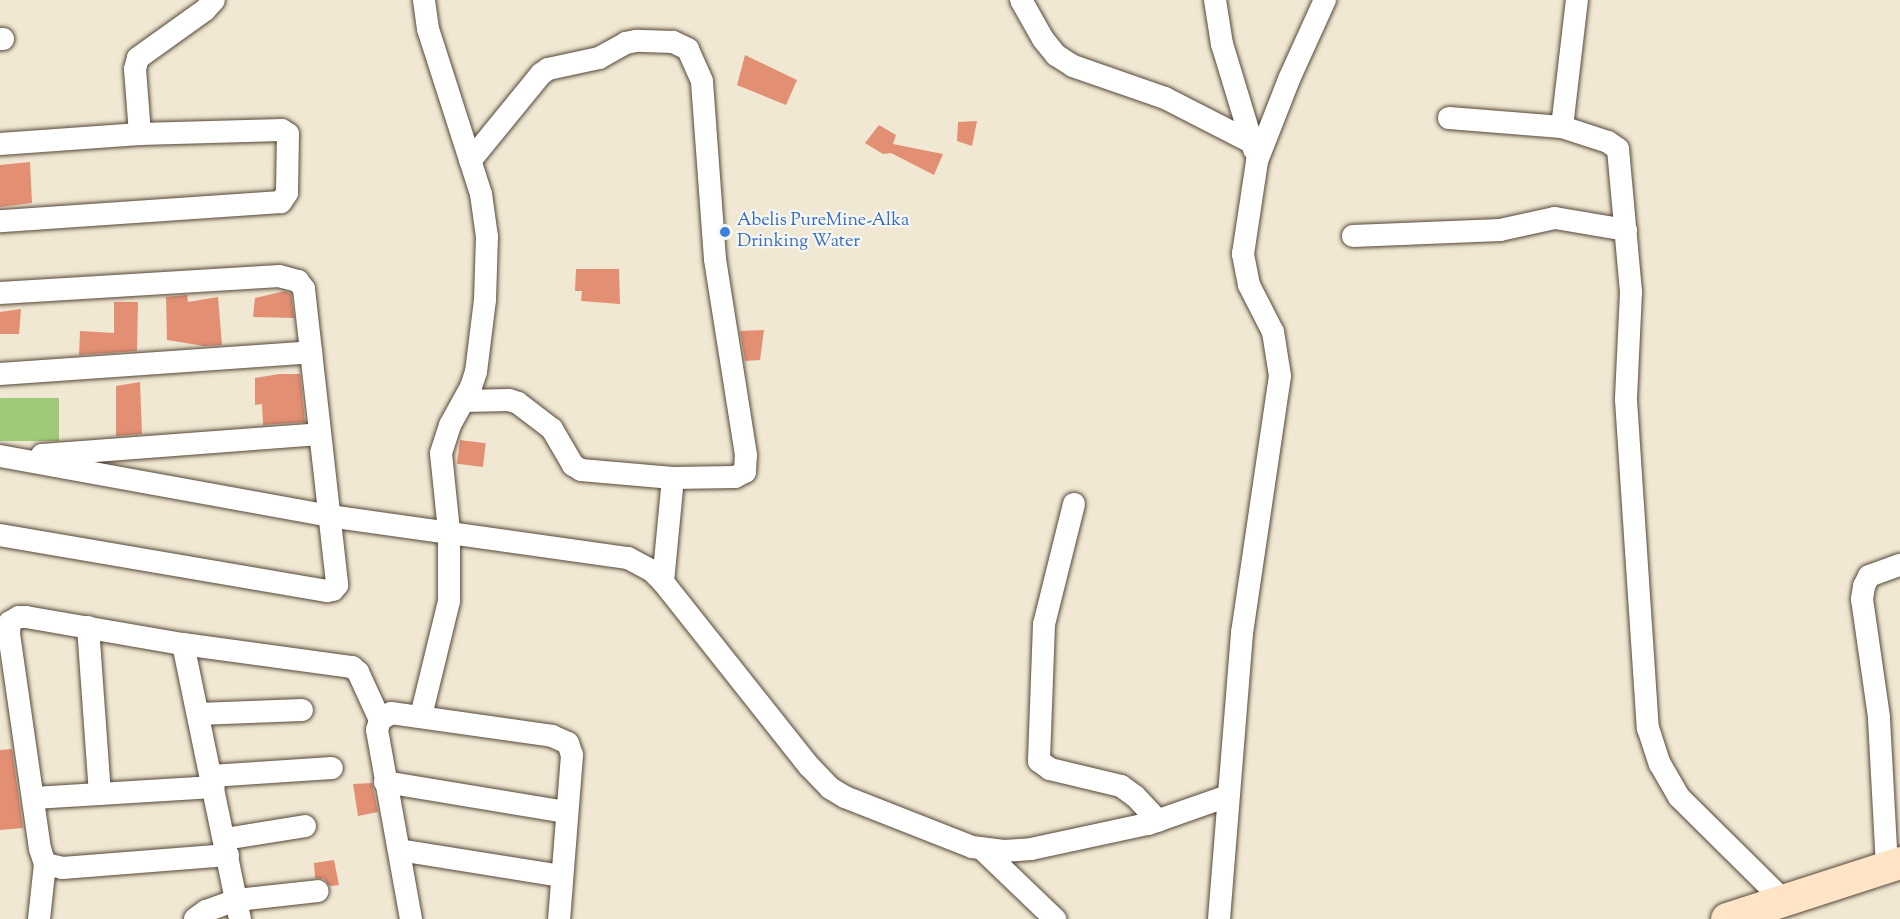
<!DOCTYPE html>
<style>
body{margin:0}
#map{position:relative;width:1900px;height:919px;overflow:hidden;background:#f0e8d2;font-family:"Sorts Mill Goudy",serif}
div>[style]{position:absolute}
.green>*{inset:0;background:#9fcb78;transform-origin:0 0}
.building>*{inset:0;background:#e28f73;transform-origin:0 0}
.roads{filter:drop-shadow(0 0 2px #564639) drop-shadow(0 0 2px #564639)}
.street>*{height:22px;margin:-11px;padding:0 11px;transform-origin:11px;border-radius:11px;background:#fff}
.secondary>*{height:32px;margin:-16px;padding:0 16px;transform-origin:16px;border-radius:16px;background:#ffe4c6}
.dots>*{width:16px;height:16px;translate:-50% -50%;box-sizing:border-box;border:3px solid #f6f6f2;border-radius:50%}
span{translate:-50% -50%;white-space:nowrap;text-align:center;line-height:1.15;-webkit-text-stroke:4.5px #f6f6f2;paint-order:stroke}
.shop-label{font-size:18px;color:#366cbe}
.left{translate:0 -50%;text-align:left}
</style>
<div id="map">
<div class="green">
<div style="left:59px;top:398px;width:43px;height:59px;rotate:90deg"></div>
</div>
<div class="building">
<div style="clip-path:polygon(745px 55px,797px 80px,786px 105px,737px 85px)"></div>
<div style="clip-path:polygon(977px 121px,972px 146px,957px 141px,958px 122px)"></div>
<div style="clip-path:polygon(879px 125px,896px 135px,893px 144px,943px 154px,934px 175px,891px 153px,883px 154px,865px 143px)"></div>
<div style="clip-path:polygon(30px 162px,32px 203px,0 207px,0 165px)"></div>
<div style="clip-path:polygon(576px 269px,619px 269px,620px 304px,581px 301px,582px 291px,575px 291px)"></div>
<div style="clip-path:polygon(285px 291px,291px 294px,294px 318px,253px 317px,255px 298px)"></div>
<div style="clip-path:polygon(187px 295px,188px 302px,218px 297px,222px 345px,204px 346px,167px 340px,166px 297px)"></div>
<div style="clip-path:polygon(114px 302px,138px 302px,137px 351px,79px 355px,80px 331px,114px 333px)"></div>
<div style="clip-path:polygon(21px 309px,19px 334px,0 334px,0 312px)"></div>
<div style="clip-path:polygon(764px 330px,760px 360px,745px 361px,740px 331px)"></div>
<div style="clip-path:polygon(279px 374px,300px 374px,305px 422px,263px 425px,262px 404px,255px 405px,255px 378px)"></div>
<div style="clip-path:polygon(140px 382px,142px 434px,116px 436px,116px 386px)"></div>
<div style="left:460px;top:440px;width:26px;height:24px;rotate:7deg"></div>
<div style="clip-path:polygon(12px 749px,23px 828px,0 830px,0 750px)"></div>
<div style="clip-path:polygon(372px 783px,378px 812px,358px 816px,353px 784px)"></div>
<div style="clip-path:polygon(334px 860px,339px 885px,330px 886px,324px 879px,315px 878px,314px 863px)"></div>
</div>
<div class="roads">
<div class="street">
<div style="left:1021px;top:0;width:45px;rotate:60.6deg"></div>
<div style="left:1043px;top:39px;width:21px;rotate:51deg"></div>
<div style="left:1056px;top:55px;width:20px;rotate:33deg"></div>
<div style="left:1073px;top:66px;width:97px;rotate:19.2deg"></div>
<div style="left:1165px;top:98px;width:97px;rotate:27.1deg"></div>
<div style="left:1215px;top:0;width:45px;rotate:81deg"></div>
<div style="left:1222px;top:44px;width:110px;rotate:73.1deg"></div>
<div style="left:0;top:39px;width:3px"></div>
<div style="left:1449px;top:118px;width:113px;rotate:4.6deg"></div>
<div style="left:1562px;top:127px;width:48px;rotate:18.1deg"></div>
<div style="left:1608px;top:142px;width:12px;rotate:35deg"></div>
<div style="left:1618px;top:149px;width:144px;rotate:84.8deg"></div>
<div style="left:1631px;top:292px;width:108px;rotate:92.7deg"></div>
<div style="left:1626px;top:400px;width:329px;rotate:86.2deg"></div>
<div style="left:1648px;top:728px;width:38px;rotate:72deg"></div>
<div style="left:1660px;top:764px;width:38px;rotate:60deg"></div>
<div style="left:1679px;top:797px;width:148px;rotate:44.7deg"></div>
<div style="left:1562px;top:127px;width:128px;rotate:-83.3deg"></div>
<div style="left:140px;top:134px;width:65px;rotate:-94.4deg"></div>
<div style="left:135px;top:69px;width:11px;rotate:-75deg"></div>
<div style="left:138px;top:58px;width:82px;rotate:-35.6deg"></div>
<div style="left:205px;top:10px;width:13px;rotate:-48deg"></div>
<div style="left:0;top:144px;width:140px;rotate:-4.1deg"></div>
<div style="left:140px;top:134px;width:142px;rotate:-1.6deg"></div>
<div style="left:282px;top:130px;width:7px;rotate:34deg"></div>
<div style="left:288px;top:134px;width:59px;rotate:91deg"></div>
<div style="left:287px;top:193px;width:11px;rotate:124deg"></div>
<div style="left:281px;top:202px;width:282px;rotate:176.1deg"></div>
<div style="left:1353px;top:236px;width:147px;rotate:-2.3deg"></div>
<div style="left:1500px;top:230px;width:56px;rotate:-12.3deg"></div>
<div style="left:1555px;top:218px;width:72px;rotate:9.6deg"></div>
<div style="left:0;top:293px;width:280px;rotate:-3.5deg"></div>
<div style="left:279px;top:276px;width:20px;rotate:15deg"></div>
<div style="left:298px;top:281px;width:10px;rotate:53deg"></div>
<div style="left:304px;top:289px;width:298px;rotate:83.6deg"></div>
<div style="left:337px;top:585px;width:6px;rotate:129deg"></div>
<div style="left:333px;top:590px;width:6px;rotate:171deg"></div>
<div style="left:327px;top:591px;width:332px;rotate:-170.3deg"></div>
<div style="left:0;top:374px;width:312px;rotate:-4deg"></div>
<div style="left:464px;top:401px;width:45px;rotate:-1.3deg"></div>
<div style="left:509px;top:400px;width:9px;rotate:18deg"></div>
<div style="left:518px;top:403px;width:43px;rotate:37.4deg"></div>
<div style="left:552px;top:429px;width:42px;rotate:59.7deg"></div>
<div style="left:573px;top:465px;width:9px;rotate:32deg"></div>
<div style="left:581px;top:470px;width:92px;rotate:5deg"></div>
<div style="left:673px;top:478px;width:62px;rotate:-0.9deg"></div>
<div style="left:735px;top:477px;width:11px;rotate:-27deg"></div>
<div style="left:745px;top:472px;width:17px;rotate:-87deg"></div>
<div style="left:746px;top:455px;width:198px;rotate:-99deg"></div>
<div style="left:715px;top:259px;width:178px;rotate:-94.2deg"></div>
<div style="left:702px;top:81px;width:35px;rotate:-114deg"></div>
<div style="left:688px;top:49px;width:17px;rotate:-155deg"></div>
<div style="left:673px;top:42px;width:37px;rotate:-178deg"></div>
<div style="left:636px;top:41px;width:10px;rotate:169deg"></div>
<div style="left:626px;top:43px;width:31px;rotate:151deg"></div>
<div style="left:599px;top:58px;width:52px;rotate:167.8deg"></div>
<div style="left:548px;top:69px;width:9px;rotate:144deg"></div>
<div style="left:541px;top:74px;width:112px;rotate:129.2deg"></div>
<div style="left:42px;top:455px;width:278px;rotate:-4.3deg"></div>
<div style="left:0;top:456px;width:334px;rotate:10.3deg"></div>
<div style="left:329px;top:516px;width:302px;rotate:8deg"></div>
<div style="left:628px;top:558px;width:27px;rotate:28deg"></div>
<div style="left:652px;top:571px;width:16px;rotate:45deg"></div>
<div style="left:663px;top:582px;width:235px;rotate:51.6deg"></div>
<div style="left:809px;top:766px;width:30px;rotate:46deg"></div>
<div style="left:830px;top:788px;width:17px;rotate:31deg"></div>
<div style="left:845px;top:797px;width:136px;rotate:21.5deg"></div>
<div style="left:972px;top:847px;width:32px;rotate:7deg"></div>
<div style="left:1004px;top:851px;width:27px;rotate:-4deg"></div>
<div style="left:1031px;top:849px;width:120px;rotate:-12.1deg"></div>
<div style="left:1148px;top:824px;width:85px;rotate:-19.3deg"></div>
<div style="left:1074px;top:504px;width:124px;rotate:104deg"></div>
<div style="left:1044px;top:624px;width:137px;rotate:92.1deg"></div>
<div style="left:1039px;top:761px;width:14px;rotate:36deg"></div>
<div style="left:1050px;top:769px;width:73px;rotate:13.5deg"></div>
<div style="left:1121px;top:786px;width:17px;rotate:36deg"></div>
<div style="left:1135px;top:796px;width:34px;rotate:47deg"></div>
<div style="left:663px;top:582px;width:104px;rotate:-84.5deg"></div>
<div style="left:88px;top:627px;width:167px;rotate:85.9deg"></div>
<div style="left:183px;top:644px;width:281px;rotate:78.3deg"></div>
<div style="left:198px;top:714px;width:104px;rotate:-2.2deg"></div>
<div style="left:421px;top:716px;width:118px;rotate:-76.3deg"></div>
<div style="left:449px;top:601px;width:70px;rotate:-90deg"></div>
<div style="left:449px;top:531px;width:78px;rotate:-95.9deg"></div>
<div style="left:441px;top:453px;width:29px;rotate:-72deg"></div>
<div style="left:450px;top:425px;width:43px;rotate:-61.1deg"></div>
<div style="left:471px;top:387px;width:16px;rotate:-72deg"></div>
<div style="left:476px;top:372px;width:73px;rotate:-82.9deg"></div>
<div style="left:485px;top:300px;width:63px;rotate:-88.2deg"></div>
<div style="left:487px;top:237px;width:43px;rotate:-97.9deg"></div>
<div style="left:481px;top:194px;width:173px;rotate:-107.8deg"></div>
<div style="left:428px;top:29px;width:29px;rotate:-98deg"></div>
<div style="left:211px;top:776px;width:121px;rotate:-3.8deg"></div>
<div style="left:385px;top:782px;width:184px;rotate:9.4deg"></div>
<div style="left:34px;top:798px;width:180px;rotate:-3.5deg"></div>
<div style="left:225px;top:839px;width:81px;rotate:-9.2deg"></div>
<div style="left:399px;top:850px;width:165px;rotate:9.1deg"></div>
<div style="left:983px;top:850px;width:100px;rotate:43.8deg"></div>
<div style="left:228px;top:855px;width:166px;rotate:175.5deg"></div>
<div style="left:63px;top:868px;width:18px;rotate:-167deg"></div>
<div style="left:45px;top:864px;width:16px;rotate:-108deg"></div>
<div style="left:40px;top:849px;width:218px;rotate:-98.2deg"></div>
<div style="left:9px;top:633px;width:11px;rotate:-85deg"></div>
<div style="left:10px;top:622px;width:10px;rotate:-29deg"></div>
<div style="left:19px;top:617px;width:7px"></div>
<div style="left:26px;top:617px;width:159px;rotate:9.8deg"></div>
<div style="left:183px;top:644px;width:171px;rotate:7.8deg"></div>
<div style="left:352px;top:667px;width:8px;rotate:40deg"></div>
<div style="left:358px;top:672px;width:53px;rotate:65.4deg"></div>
<div style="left:1887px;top:867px;width:150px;rotate:-93.1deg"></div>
<div style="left:1879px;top:717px;width:119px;rotate:-98.2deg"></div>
<div style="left:1862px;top:599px;width:13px;rotate:-81deg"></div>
<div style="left:1864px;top:586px;width:11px;rotate:-63deg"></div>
<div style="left:1869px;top:576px;width:33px;rotate:-20deg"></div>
<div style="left:39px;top:919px;width:55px;rotate:-83.8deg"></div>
<div style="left:195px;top:919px;width:14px;rotate:-36deg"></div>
<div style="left:206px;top:911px;width:33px;rotate:-20deg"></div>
<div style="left:237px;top:900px;width:81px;rotate:-6.3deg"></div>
<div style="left:411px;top:919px;width:192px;rotate:-100.2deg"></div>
<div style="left:377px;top:730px;width:10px;rotate:-73deg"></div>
<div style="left:380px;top:720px;width:13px;rotate:-32deg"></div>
<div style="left:391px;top:713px;width:163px;rotate:8.1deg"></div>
<div style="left:552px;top:736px;width:17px;rotate:24deg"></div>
<div style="left:568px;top:743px;width:13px;rotate:72deg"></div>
<div style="left:572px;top:755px;width:165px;rotate:94.5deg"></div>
<div style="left:1219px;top:919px;width:287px;rotate:-85.4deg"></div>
<div style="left:1242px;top:633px;width:260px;rotate:-81.6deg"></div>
<div style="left:1280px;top:376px;width:45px;rotate:-99deg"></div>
<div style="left:1273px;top:332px;width:53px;rotate:-117.1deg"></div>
<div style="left:1249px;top:285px;width:32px;rotate:-101deg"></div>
<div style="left:1243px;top:254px;width:94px;rotate:-81.4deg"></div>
<div style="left:1257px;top:161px;width:90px;rotate:-68.6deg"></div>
<div style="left:1290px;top:77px;width:85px;rotate:-65.6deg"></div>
</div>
<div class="secondary">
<div style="left:1727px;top:919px;width:182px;rotate:-17.9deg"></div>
</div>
</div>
<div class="dots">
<div style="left:725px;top:232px;background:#3f7fe0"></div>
</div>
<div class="shop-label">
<span class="left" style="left:737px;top:232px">Abelis PureMine-Alka<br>Drinking Water</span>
</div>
</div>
